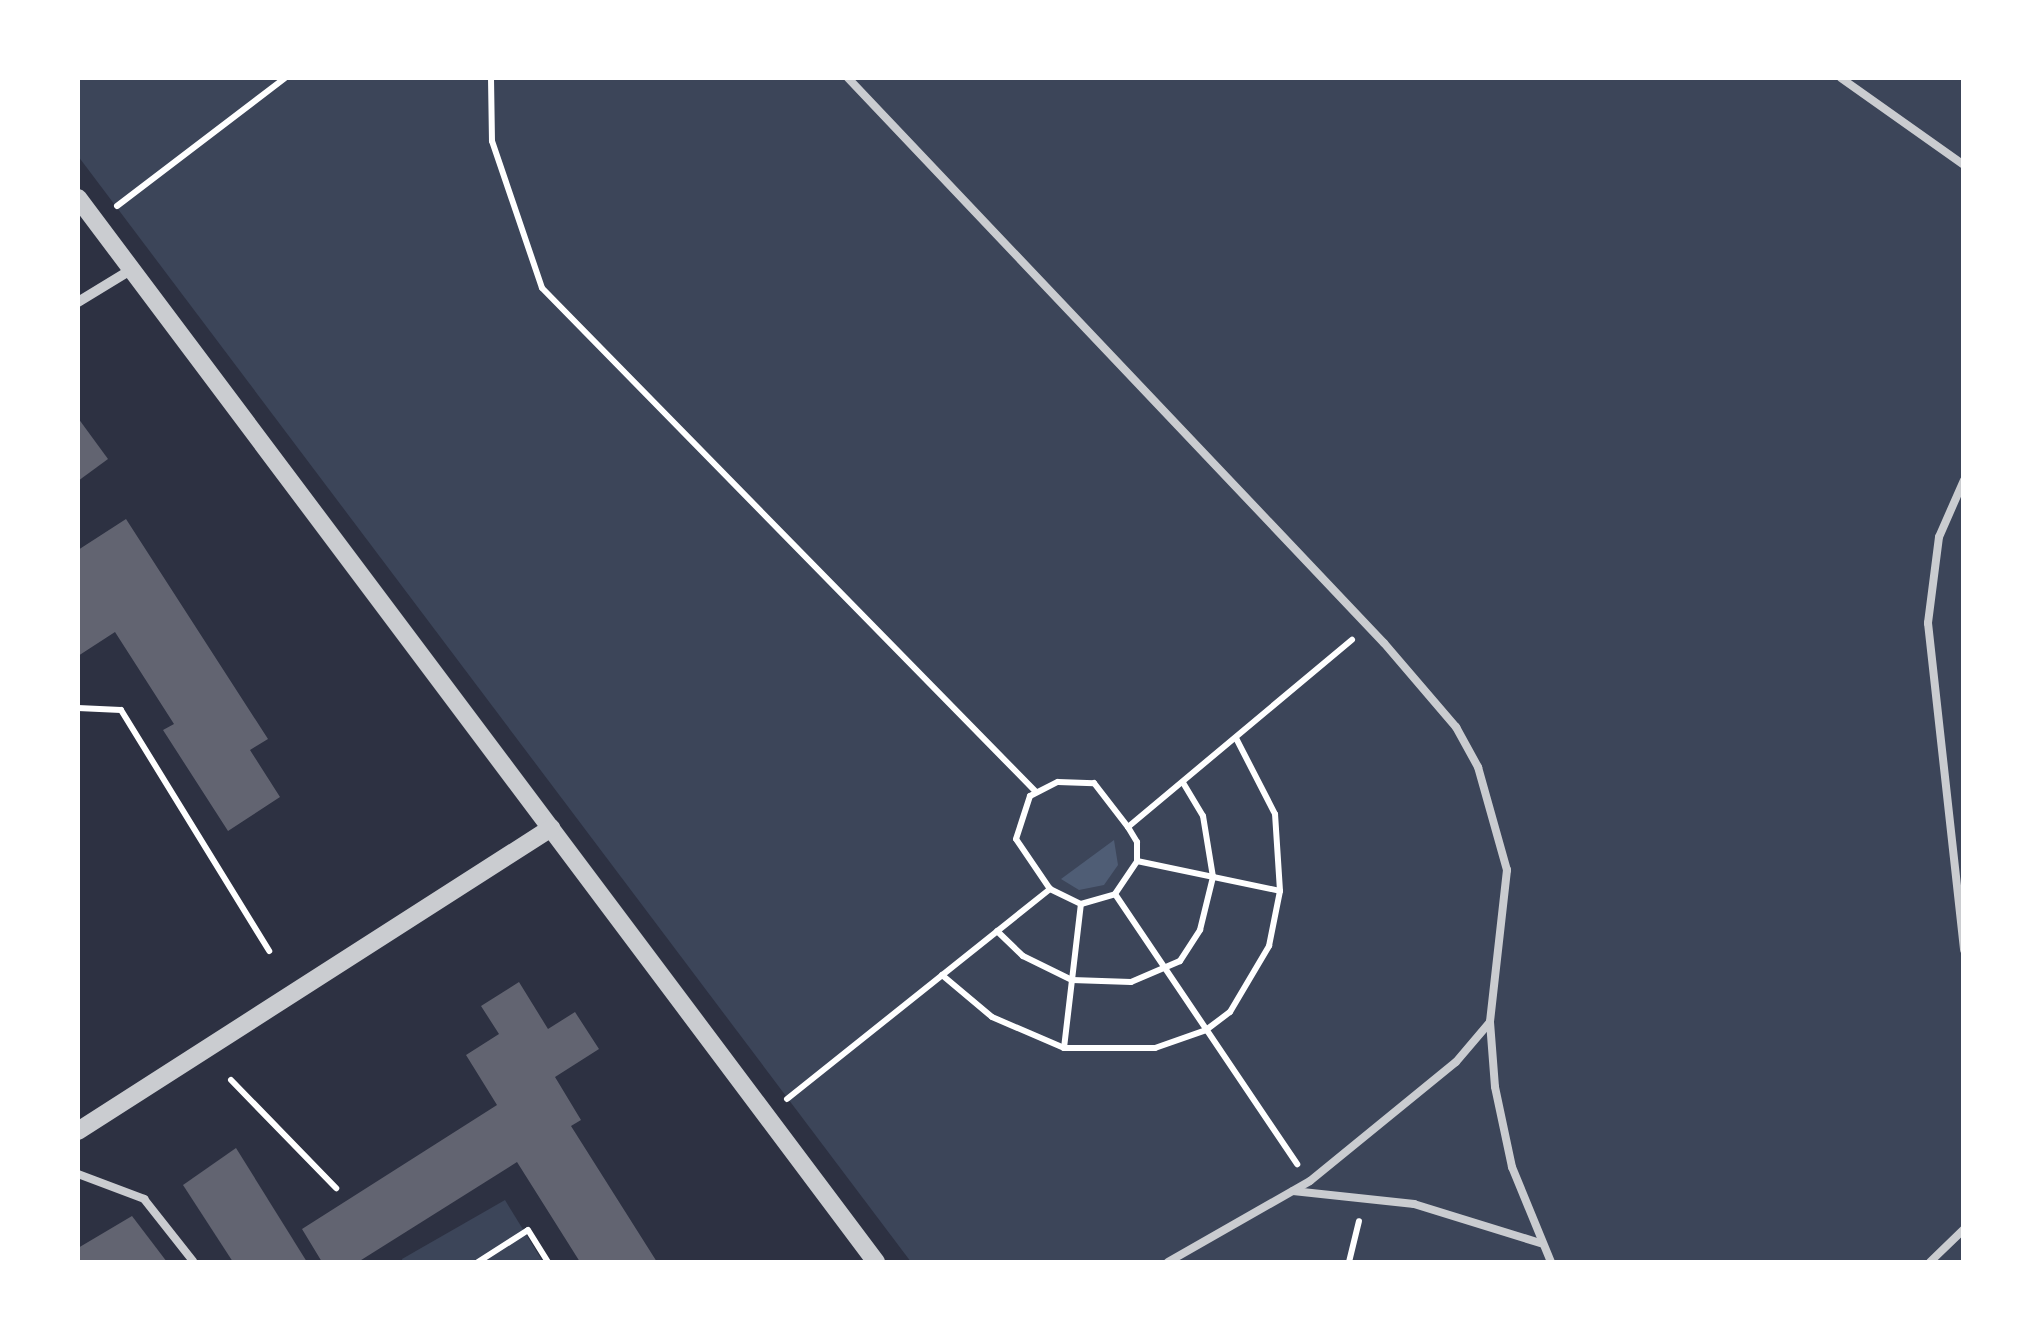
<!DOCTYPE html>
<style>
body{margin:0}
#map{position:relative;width:2041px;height:1340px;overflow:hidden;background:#2d3142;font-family:Jost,sans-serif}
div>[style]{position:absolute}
.green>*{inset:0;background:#3c4559}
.water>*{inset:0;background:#4f5d75}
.building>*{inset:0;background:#626471}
.path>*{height:6px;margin:-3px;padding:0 3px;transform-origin:3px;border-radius:3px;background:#fff}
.service>*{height:8px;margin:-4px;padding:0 4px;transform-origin:4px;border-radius:4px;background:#caccd0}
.minor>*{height:10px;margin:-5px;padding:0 5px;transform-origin:5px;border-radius:5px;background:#caccd0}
.tertiary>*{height:18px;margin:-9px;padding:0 9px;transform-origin:9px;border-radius:9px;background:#caccd0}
span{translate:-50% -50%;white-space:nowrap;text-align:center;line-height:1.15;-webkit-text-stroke:10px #fff;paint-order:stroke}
.frame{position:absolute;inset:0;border:80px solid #fff;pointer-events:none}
</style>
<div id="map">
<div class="green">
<div style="clip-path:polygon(78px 78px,1963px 78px,1963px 1262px,911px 1262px,78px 156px)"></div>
<div style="clip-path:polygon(505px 1200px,543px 1262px,403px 1262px,402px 1259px)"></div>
</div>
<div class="water">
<div style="clip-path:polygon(1114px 840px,1118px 865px,1104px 885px,1079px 890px,1061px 879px)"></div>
</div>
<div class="building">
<div style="clip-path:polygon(78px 418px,108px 459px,78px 481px)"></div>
<div style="clip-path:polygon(126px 519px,268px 739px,250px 750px,280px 797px,228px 831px,163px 730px,174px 724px,115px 632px,78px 656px,78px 550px)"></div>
<div style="clip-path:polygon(519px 982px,548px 1029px,575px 1012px,599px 1049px,555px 1077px,581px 1120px,571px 1126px,657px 1262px,580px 1262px,517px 1162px,358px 1262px,322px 1262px,302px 1229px,497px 1105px,466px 1055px,499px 1034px,481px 1006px)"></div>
<div style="clip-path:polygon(236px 1148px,307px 1262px,233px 1262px,183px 1185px)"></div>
<div style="clip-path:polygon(132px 1216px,167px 1262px,78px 1262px,78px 1248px)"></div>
</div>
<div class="path">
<div style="left:491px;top:78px;width:63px;rotate:89.1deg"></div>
<div style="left:492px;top:141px;width:155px;rotate:71.2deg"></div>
<div style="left:542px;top:288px;width:706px;rotate:45.57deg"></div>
<div style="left:117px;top:206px;width:211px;rotate:-37.3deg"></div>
<div style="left:78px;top:708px;width:43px;rotate:2.7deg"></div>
<div style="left:121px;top:710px;width:283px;rotate:58.4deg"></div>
<div style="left:1137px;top:861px;width:146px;rotate:11.8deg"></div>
<div style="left:1050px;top:889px;width:60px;rotate:-124.2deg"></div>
<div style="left:1016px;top:839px;width:45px;rotate:-72deg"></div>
<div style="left:1030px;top:796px;width:31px;rotate:-27deg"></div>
<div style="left:1058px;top:782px;width:36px;rotate:2deg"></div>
<div style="left:1094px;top:783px;width:56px;rotate:52.3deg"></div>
<div style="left:1115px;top:894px;width:326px;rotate:56deg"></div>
<div style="left:997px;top:931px;width:36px;rotate:44deg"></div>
<div style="left:1023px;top:956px;width:55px;rotate:26.1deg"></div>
<div style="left:1072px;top:980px;width:59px;rotate:1.9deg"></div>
<div style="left:1131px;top:982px;width:53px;rotate:-23.2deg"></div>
<div style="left:1180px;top:961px;width:37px;rotate:-57deg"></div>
<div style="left:1200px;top:930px;width:55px;rotate:-76.2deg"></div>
<div style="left:1213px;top:877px;width:62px;rotate:-99.3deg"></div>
<div style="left:1203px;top:816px;width:39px;rotate:-121deg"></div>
<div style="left:942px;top:975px;width:65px;rotate:40deg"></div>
<div style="left:992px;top:1017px;width:78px;rotate:23.3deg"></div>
<div style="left:1064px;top:1048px;width:91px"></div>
<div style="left:1155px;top:1048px;width:54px;rotate:-19.4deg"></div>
<div style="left:1206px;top:1030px;width:30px;rotate:-37deg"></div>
<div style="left:1230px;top:1012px;width:77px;rotate:-59.4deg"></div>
<div style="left:1269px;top:946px;width:56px;rotate:-78.7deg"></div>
<div style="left:1280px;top:891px;width:77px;rotate:-93.7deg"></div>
<div style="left:1275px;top:814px;width:85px;rotate:-117.2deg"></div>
<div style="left:1064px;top:1048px;width:145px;rotate:-83.3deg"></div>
<div style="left:231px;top:1080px;width:151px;rotate:45.8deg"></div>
<div style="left:787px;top:1099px;width:337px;rotate:-38.6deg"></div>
<div style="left:1050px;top:889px;width:34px;rotate:26deg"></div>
<div style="left:1081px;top:904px;width:35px;rotate:-16deg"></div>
<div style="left:1115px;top:894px;width:40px;rotate:-56deg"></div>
<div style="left:1137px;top:861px;width:19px;rotate:-90deg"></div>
<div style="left:1137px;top:842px;width:17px;rotate:-121deg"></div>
<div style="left:1128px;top:827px;width:292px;rotate:-39.9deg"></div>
<div style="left:478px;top:1262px;width:59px;rotate:-32.6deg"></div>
<div style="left:528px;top:1230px;width:38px;rotate:58deg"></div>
<div style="left:1349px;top:1262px;width:42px;rotate:-76.3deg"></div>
</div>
<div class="service">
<div style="left:848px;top:78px;width:779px;rotate:46.51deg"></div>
<div style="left:1384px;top:643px;width:111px;rotate:49.4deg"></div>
<div style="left:1456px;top:727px;width:46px;rotate:61.2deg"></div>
<div style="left:1478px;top:767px;width:107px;rotate:74.3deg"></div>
<div style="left:1507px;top:870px;width:153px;rotate:96.4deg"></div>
<div style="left:1490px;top:1022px;width:65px;rotate:85.6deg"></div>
<div style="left:1495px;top:1087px;width:82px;rotate:78deg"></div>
<div style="left:1512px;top:1167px;width:103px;rotate:67.7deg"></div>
<div style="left:1841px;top:78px;width:151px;rotate:35.3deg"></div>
<div style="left:1964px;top:480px;width:62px;rotate:113.7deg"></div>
<div style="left:1939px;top:537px;width:87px;rotate:97.3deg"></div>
<div style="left:1928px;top:623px;width:329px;rotate:83.7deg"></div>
<div style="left:78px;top:1174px;width:71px;rotate:20.7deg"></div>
<div style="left:144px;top:1199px;width:79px;rotate:51.7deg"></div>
<div style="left:1293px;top:1191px;width:122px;rotate:6.1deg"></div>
<div style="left:1414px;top:1204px;width:132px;rotate:17.2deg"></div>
<div style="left:1168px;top:1262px;width:163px;rotate:-29.7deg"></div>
<div style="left:1310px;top:1181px;width:188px;rotate:-39.2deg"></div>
<div style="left:1456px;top:1062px;width:52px;rotate:-49.6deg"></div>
<div style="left:1930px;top:1262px;width:47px;rotate:-44.1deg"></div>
</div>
<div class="minor">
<div style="left:78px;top:302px;width:60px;rotate:-31.3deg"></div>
</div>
<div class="tertiary">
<div style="left:78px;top:198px;width:1330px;rotate:53.13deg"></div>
<div style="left:78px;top:1131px;width:562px;rotate:-32.64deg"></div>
</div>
<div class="frame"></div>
</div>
